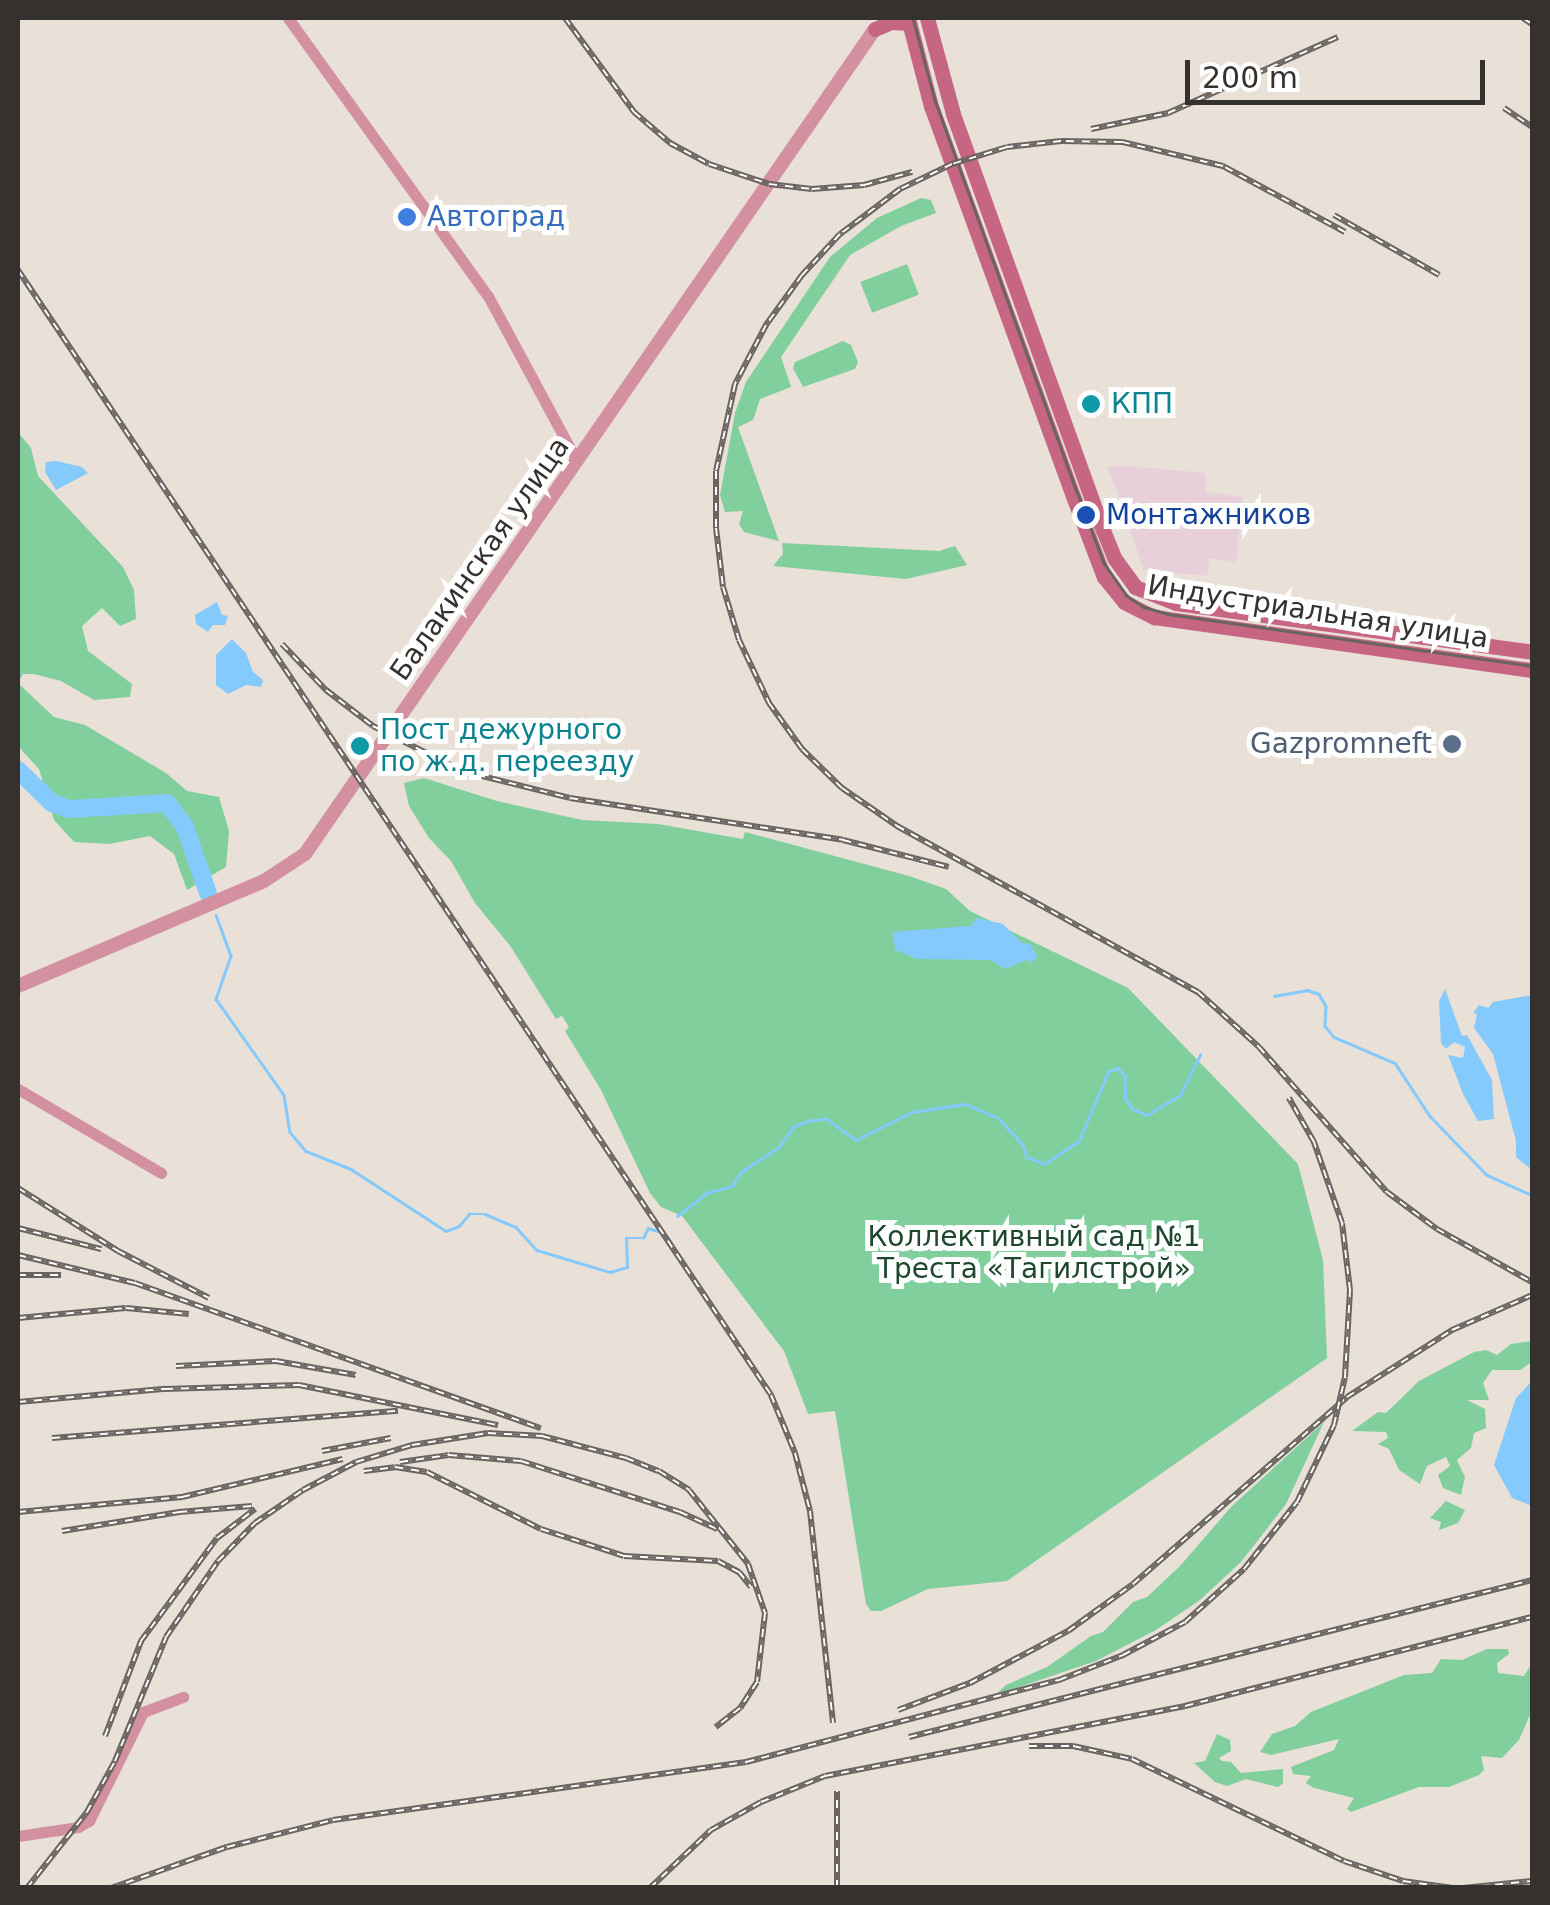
<!DOCTYPE html>
<meta charset="utf-8">
<style>
body{margin:0}
#map{position:relative;width:1550px;height:1905px;overflow:hidden;background:#e9e0d7;font-family:"DejaVu Sans",sans-serif}
div>[style]{position:absolute}
.commercial>*{inset:0;background:#e8d0db}
.green>*{inset:0;background:#81cf9d;transform-origin:0 0}
.water>*{inset:0;background:#85cafd}
.stream>*{height:2.5px;margin:-1.25px;padding:0 1.25px;transform-origin:1.25px;border-radius:1.25px;background:#85cafd}
.river>*{height:18px;margin:-9px;padding:0 9px;transform-origin:9px;border-radius:9px;background:#85cafd}
.minor>*{height:11px;margin:-5.5px;padding:0 5.5px;transform-origin:5.5px;border-radius:5.5px;background:#d390a1}
.tertiary>*{height:14px;margin:-7px;padding:0 7px;transform-origin:7px;border-radius:7px;background:#d390a1}
.secondary>*{height:15px;margin:-7.5px;padding:0 7.5px;transform-origin:7.5px;border-radius:7.5px;background:#c76682}
.tram>*{height:2.5px;margin:-1.25px;padding:0 1.25px;transform-origin:1.25px;border-radius:1.25px;background:#6a6460}
.rail>*{height:6px;margin-top:-3px;transform-origin:0;background:repeating-linear-gradient(90deg,#fff 0 8px,#6a6460 0 16px);box-sizing:border-box;border-block:2px solid #6a6460}
.dots>*{width:28px;height:28px;translate:-50% -50%;box-sizing:border-box;border:5px solid #fff;border-radius:50%}
span{translate:-50% -50%;white-space:nowrap;text-align:center;line-height:1.15;-webkit-text-stroke:10px #fff;paint-order:stroke}
.shop-label{font-size:28px;color:#366cbe}
.left{translate:0 -50%;text-align:left}
.culture-label{font-size:28px;color:#0d838f}
.transit-label{font-size:28px;color:#164399}
.street-label{font-size:28px;color:#35312e}
.service-label{font-size:28px;color:#4e5e75}
.right{translate:-100% -50%;text-align:right}
.park-label{font-size:28px;color:#1f472f}
.frame{position:absolute;inset:0;border:20px solid #35312e;pointer-events:none}
.scale{position:absolute;left:1185px;top:60px;width:300px;height:45px;box-sizing:border-box;border:5px solid #35312e;border-top:0;padding-left:12px;font-size:30px;line-height:35px;white-space:nowrap;color:#35312e;-webkit-text-stroke:8px #fff;paint-order:stroke}
</style>
<div id="map">
<div class="commercial">
<div style="clip-path:polygon(1126px 466px,1205px 473px,1206px 492px,1243px 497px,1236px 562px,1210px 558px,1207px 576px,1144px 570px,1108px 467px)"></div>
</div>
<div class="green">
<div style="clip-path:polygon(921px 198px,931px 200px,936px 213px,901px 226px,850px 255px,781px 357px,791px 387px,760px 399px,753px 420px,738px 427px,779px 541px,744px 532px,739px 524px,743px 511px,725px 512px,720px 495px,735px 413px,746px 382px,830px 257px,877px 218px)"></div>
<div style="left:907px;top:264px;width:33px;height:50px;rotate:69deg"></div>
<div style="clip-path:polygon(843px 341px,851px 345px,858px 362px,855px 369px,803px 387px,793px 368px,795px 362px)"></div>
<div style="clip-path:polygon(18px 432px,31px 448px,38px 476px,123px 567px,134px 590px,136px 619px,120px 626px,102px 608px,82px 626px,88px 651px,132px 684px,130px 697px,94px 700px,61px 681px,34px 674px,23px 674px,18px 683px,54px 717px,85px 725px,166px 773px,187px 791px,219px 797px,229px 831px,226px 867px,187px 890px,174px 854px,150px 836px,109px 844px,74px 842px,54px 820px,39px 769px,18px 746px)"></div>
<div style="clip-path:polygon(782px 543px,939px 551px,955px 546px,967px 565px,906px 579px,773px 566px,783px 554px)"></div>
<div style="clip-path:polygon(424px 778px,497px 801px,582px 820px,658px 824px,743px 839px,745px 832px,909px 876px,946px 889px,970px 911px,1128px 988px,1298px 1164px,1323px 1260px,1327px 1358px,1007px 1581px,928px 1589px,881px 1611px,871px 1611px,866px 1604px,835px 1411px,808px 1414px,784px 1351px,682px 1216px,661px 1207px,650px 1193px,601px 1090px,565px 1031px,569px 1027px,562px 1016px,556px 1019px,511px 947px,475px 903px,451px 861px,429px 838px,409px 806px,404px 783px)"></div>
<div style="clip-path:polygon(1532px 1341px,1532px 1362px,1520px 1370px,1492px 1370px,1483px 1383px,1489px 1400px,1467px 1400px,1485px 1409px,1486px 1428px,1474px 1433px,1471px 1448px,1457px 1460px,1465px 1477px,1461px 1495px,1443px 1488px,1438px 1475px,1450px 1466px,1446px 1457px,1427px 1466px,1420px 1484px,1399px 1470px,1389px 1449px,1378px 1444px,1388px 1438px,1386px 1432px,1352px 1431px,1378px 1412px,1386px 1413px,1419px 1381px,1474px 1352px,1486px 1350px,1497px 1355px,1511px 1344px)"></div>
<div style="clip-path:polygon(1324px 1422px,1286px 1504px,1241px 1562px,1200px 1600px,1156px 1630px,1096px 1661px,995px 1695px,1006px 1685px,1047px 1667px,1091px 1636px,1103px 1632px,1133px 1602px,1147px 1597px,1180px 1566px,1231px 1507px)"></div>
<div style="clip-path:polygon(1446px 1501px,1465px 1510px,1458px 1523px,1439px 1530px,1441px 1522px,1430px 1518px)"></div>
<div style="clip-path:polygon(1487px 1649px,1508px 1649px,1509px 1654px,1497px 1663px,1498px 1673px,1524px 1676px,1532px 1663px,1532px 1710px,1519px 1740px,1502px 1758px,1481px 1756px,1484px 1770px,1479px 1775px,1449px 1787px,1419px 1787px,1351px 1812px,1347px 1809px,1354px 1798px,1314px 1788px,1306px 1783px,1311px 1776px,1293px 1774px,1291px 1767px,1334px 1750px,1339px 1739px,1271px 1755px,1260px 1752px,1272px 1734px,1295px 1726px,1311px 1712px,1404px 1675px,1432px 1673px,1441px 1659px,1462px 1660px)"></div>
<div style="clip-path:polygon(1217px 1734px,1230px 1740px,1231px 1751px,1219px 1758px,1222px 1761px,1231px 1762px,1241px 1773px,1283px 1769px,1283px 1783px,1278px 1787px,1246px 1779px,1227px 1786px,1215px 1782px,1194px 1763px,1205px 1761px)"></div>
</div>
<div class="water">
<div style="clip-path:polygon(56px 461px,82px 467px,88px 473px,56px 490px,45px 472px,46px 462px)"></div>
<div style="clip-path:polygon(217px 602px,222px 615px,228px 616px,225px 625px,213px 625px,208px 632px,196px 624px,195px 615px)"></div>
<div style="clip-path:polygon(232px 639px,246px 653px,253px 672px,263px 680px,261px 687px,246px 685px,228px 694px,216px 685px,216px 655px)"></div>
<div style="clip-path:polygon(977px 918px,1003px 924px,1022px 943px,1030px 944px,1037px 956px,1032px 963px,1026px 960px,1005px 969px,991px 960px,917px 959px,895px 950px,893px 932px,970px 926px)"></div>
<div style="clip-path:polygon(1445px 989px,1462px 1036px,1467px 1035px,1492px 1080px,1494px 1119px,1478px 1121px,1463px 1094px,1448px 1055px,1463px 1058px,1465px 1047px,1454px 1042px,1446px 1049px,1441px 1043px,1439px 1001px)"></div>
<div style="clip-path:polygon(1532px 995px,1532px 1170px,1516px 1157px,1516px 1141px,1493px 1054px,1474px 1028px,1477px 1014px,1473px 1013px,1479px 1005px,1488px 1008px,1493px 1002px)"></div>
<div style="clip-path:polygon(1532px 1381px,1532px 1506px,1512px 1498px,1494px 1465px,1516px 1398px)"></div>
</div>
<div class="stream">
<div style="left:216px;top:915px;width:44px;rotate:69.9deg"></div>
<div style="left:231px;top:956px;width:46px;rotate:109.2deg"></div>
<div style="left:216px;top:999px;width:118px;rotate:54.7deg"></div>
<div style="left:284px;top:1095px;width:37px;rotate:81deg"></div>
<div style="left:290px;top:1132px;width:25px;rotate:50deg"></div>
<div style="left:306px;top:1151px;width:48px;rotate:21.8deg"></div>
<div style="left:351px;top:1169px;width:113px;rotate:33.1deg"></div>
<div style="left:446px;top:1231px;width:14px;rotate:-21deg"></div>
<div style="left:459px;top:1226px;width:16px;rotate:-50deg"></div>
<div style="left:469px;top:1214px;width:16px"></div>
<div style="left:485px;top:1214px;width:34px;rotate:23deg"></div>
<div style="left:516px;top:1227px;width:31px;rotate:48deg"></div>
<div style="left:537px;top:1250px;width:76px;rotate:16.8deg"></div>
<div style="left:610px;top:1272px;width:18px;rotate:-16deg"></div>
<div style="left:627px;top:1267px;width:29px;rotate:-92deg"></div>
<div style="left:626px;top:1238px;width:17px"></div>
<div style="left:643px;top:1238px;width:11px;rotate:-63deg"></div>
<div style="left:648px;top:1228px;width:10px;rotate:17deg"></div>
<div style="left:1274px;top:996px;width:34px;rotate:-10deg"></div>
<div style="left:1307px;top:990px;width:13px;rotate:18deg"></div>
<div style="left:1319px;top:994px;width:14px;rotate:60deg"></div>
<div style="left:1326px;top:1006px;width:20px;rotate:93deg"></div>
<div style="left:1325px;top:1026px;width:14px;rotate:51deg"></div>
<div style="left:1334px;top:1037px;width:66px;rotate:23.1deg"></div>
<div style="left:1395px;top:1063px;width:64px;rotate:56.6deg"></div>
<div style="left:1430px;top:1116px;width:82px;rotate:46deg"></div>
<div style="left:1487px;top:1175px;width:49px;rotate:24deg"></div>
<div style="left:677px;top:1216px;width:37px;rotate:-38deg"></div>
<div style="left:706px;top:1193px;width:27px;rotate:-15deg"></div>
<div style="left:732px;top:1186px;width:17px;rotate:-57deg"></div>
<div style="left:741px;top:1172px;width:44px;rotate:-33deg"></div>
<div style="left:778px;top:1148px;width:27px;rotate:-54deg"></div>
<div style="left:794px;top:1126px;width:18px;rotate:-19deg"></div>
<div style="left:811px;top:1120px;width:16px;rotate:-4deg"></div>
<div style="left:827px;top:1119px;width:36px;rotate:36deg"></div>
<div style="left:856px;top:1140px;width:63px;rotate:-26.6deg"></div>
<div style="left:912px;top:1112px;width:54px;rotate:-8.6deg"></div>
<div style="left:965px;top:1104px;width:36px;rotate:23deg"></div>
<div style="left:998px;top:1118px;width:35px;rotate:46deg"></div>
<div style="left:1022px;top:1143px;width:15px;rotate:70deg"></div>
<div style="left:1027px;top:1157px;width:18px;rotate:22deg"></div>
<div style="left:1044px;top:1164px;width:42px;rotate:-33.3deg"></div>
<div style="left:1079px;top:1141px;width:75px;rotate:-67.2deg"></div>
<div style="left:1108px;top:1072px;width:11px;rotate:-22deg"></div>
<div style="left:1118px;top:1068px;width:11px;rotate:49deg"></div>
<div style="left:1125px;top:1076px;width:23px;rotate:88deg"></div>
<div style="left:1126px;top:1099px;width:12px;rotate:55deg"></div>
<div style="left:1133px;top:1109px;width:15px;rotate:23deg"></div>
<div style="left:1147px;top:1115px;width:39px;rotate:-31deg"></div>
<div style="left:1180px;top:1095px;width:45px;rotate:-63.4deg"></div>
</div>
<div class="river">
<div style="left:18px;top:770px;width:47px;rotate:44.1deg"></div>
<div style="left:52px;top:803px;width:18px;rotate:19deg"></div>
<div style="left:69px;top:809px;width:98px;rotate:-3.5deg"></div>
<div style="left:167px;top:803px;width:30px;rotate:53deg"></div>
<div style="left:185px;top:827px;width:70px;rotate:70.8deg"></div>
</div>
<div class="minor">
<div style="left:288px;top:18px;width:342px;rotate:54.3deg"></div>
<div style="left:488px;top:296px;width:187px;rotate:61.7deg"></div>
<div style="left:18px;top:1089px;width:166px;rotate:30.4deg"></div>
<div style="left:18px;top:1836px;width:61px;rotate:-8.5deg"></div>
<div style="left:78px;top:1827px;width:13px;rotate:-29deg"></div>
<div style="left:89px;top:1821px;width:122px;rotate:-63.6deg"></div>
<div style="left:143px;top:1712px;width:43px;rotate:-20.6deg"></div>
</div>
<div class="tertiary">
<div style="left:18px;top:986px;width:267px;rotate:-23.1deg"></div>
<div style="left:264px;top:881px;width:49px;rotate:-33.4deg"></div>
<div style="left:305px;top:854px;width:1003px;rotate:-55.36deg"></div>
</div>
<div class="secondary">
<div style="left:908px;top:18px;width:91px;rotate:75.4deg"></div>
<div style="left:931px;top:106px;width:415px;rotate:70deg"></div>
<div style="left:1073px;top:496px;width:87px;rotate:69.1deg"></div>
<div style="left:1104px;top:577px;width:32px;rotate:51deg"></div>
<div style="left:1124px;top:602px;width:34px;rotate:27deg"></div>
<div style="left:1154px;top:617px;width:382px;rotate:8deg"></div>
<div style="left:927px;top:18px;width:99px;rotate:74.8deg"></div>
<div style="left:953px;top:114px;width:442px;rotate:70.2deg"></div>
<div style="left:1103px;top:530px;width:31px;rotate:68deg"></div>
<div style="left:1115px;top:559px;width:34px;rotate:54deg"></div>
<div style="left:1135px;top:587px;width:44px;rotate:21.3deg"></div>
<div style="left:1176px;top:603px;width:359px;rotate:7.8deg"></div>
<div style="left:875px;top:29px;width:17px;rotate:-24deg"></div>
<div style="left:891px;top:22px;width:18px;rotate:3deg"></div>
</div>
<div class="tram">
<div style="left:913px;top:18px;width:85px;rotate:75deg"></div>
<div style="left:935px;top:100px;width:419px;rotate:70.1deg"></div>
<div style="left:1078px;top:494px;width:74px;rotate:69.4deg"></div>
<div style="left:1104px;top:563px;width:39px;rotate:55deg"></div>
<div style="left:1126px;top:595px;width:22px;rotate:34deg"></div>
<div style="left:1144px;top:607px;width:25px;rotate:16deg"></div>
<div style="left:1168px;top:614px;width:368px;rotate:8.1deg"></div>
</div>
<div class="rail">
<div style="left:565px;top:18px;width:117px;rotate:53.7deg"></div>
<div style="left:634px;top:112px;width:48px;rotate:40.7deg"></div>
<div style="left:670px;top:143px;width:44px;rotate:28.3deg"></div>
<div style="left:709px;top:164px;width:63px;rotate:18.4deg"></div>
<div style="left:769px;top:184px;width:43px;rotate:6.6deg"></div>
<div style="left:812px;top:189px;width:52px;rotate:-4.4deg"></div>
<div style="left:864px;top:185px;width:50px;rotate:-15.2deg"></div>
<div style="left:1523px;top:18px;width:11px;rotate:34deg"></div>
<div style="left:1504px;top:108px;width:34px;rotate:34deg"></div>
<div style="left:1091px;top:129px;width:79px;rotate:-11.7deg"></div>
<div style="left:1168px;top:113px;width:186px;rotate:-24.1deg"></div>
<div style="left:1334px;top:215px;width:121px;rotate:29.7deg"></div>
<div style="left:1345px;top:232px;width:139px;rotate:-151.6deg"></div>
<div style="left:1223px;top:166px;width:104px;rotate:-166.6deg"></div>
<div style="left:1122px;top:142px;width:61px;rotate:-179.1deg"></div>
<div style="left:1061px;top:141px;width:54px;rotate:173.7deg"></div>
<div style="left:1007px;top:147px;width:58px;rotate:162.8deg"></div>
<div style="left:952px;top:164px;width:58px;rotate:154.3deg"></div>
<div style="left:900px;top:189px;width:75px;rotate:143.1deg"></div>
<div style="left:840px;top:234px;width:56px;rotate:132.8deg"></div>
<div style="left:802px;top:275px;width:62px;rotate:125.8deg"></div>
<div style="left:766px;top:325px;width:67px;rotate:117.7deg"></div>
<div style="left:735px;top:384px;width:89px;rotate:102.3deg"></div>
<div style="left:716px;top:471px;width:57px;rotate:90deg"></div>
<div style="left:716px;top:528px;width:59px;rotate:83.2deg"></div>
<div style="left:723px;top:587px;width:55px;rotate:73.2deg"></div>
<div style="left:739px;top:640px;width:70px;rotate:64.5deg"></div>
<div style="left:769px;top:703px;width:57px;rotate:54.3deg"></div>
<div style="left:802px;top:749px;width:56px;rotate:44.3deg"></div>
<div style="left:842px;top:788px;width:67px;rotate:34.6deg"></div>
<div style="left:897px;top:826px;width:344px;rotate:28.9deg"></div>
<div style="left:1198px;top:992px;width:82px;rotate:42deg"></div>
<div style="left:1259px;top:1047px;width:193px;rotate:48.6deg"></div>
<div style="left:1387px;top:1192px;width:62px;rotate:36.5deg"></div>
<div style="left:1437px;top:1229px;width:109px;rotate:29.2deg"></div>
<div style="left:18px;top:270px;width:1354px;rotate:56.2deg"></div>
<div style="left:771px;top:1395px;width:63px;rotate:67.5deg"></div>
<div style="left:795px;top:1453px;width:60px;rotate:75.5deg"></div>
<div style="left:810px;top:1511px;width:213px;rotate:83.8deg"></div>
<div style="left:282px;top:644px;width:64px;rotate:46.3deg"></div>
<div style="left:326px;top:690px;width:59px;rotate:37.5deg"></div>
<div style="left:373px;top:726px;width:100px;rotate:26.8deg"></div>
<div style="left:462px;top:771px;width:111px;rotate:14deg"></div>
<div style="left:570px;top:798px;width:276px;rotate:8.7deg"></div>
<div style="left:843px;top:840px;width:109px;rotate:14.3deg"></div>
<div style="left:18px;top:1188px;width:118px;rotate:32.2deg"></div>
<div style="left:118px;top:1251px;width:102px;rotate:27.3deg"></div>
<div style="left:18px;top:1228px;width:86px;rotate:14.2deg"></div>
<div style="left:18px;top:1255px;width:120px;rotate:13.5deg"></div>
<div style="left:135px;top:1283px;width:431px;rotate:19.7deg"></div>
<div style="left:18px;top:1275px;width:43px"></div>
<div style="left:18px;top:1318px;width:108px;rotate:-5.3deg"></div>
<div style="left:126px;top:1308px;width:63px;rotate:5.4deg"></div>
<div style="left:176px;top:1366px;width:100px;rotate:-2.9deg"></div>
<div style="left:276px;top:1361px;width:81px;rotate:9.9deg"></div>
<div style="left:18px;top:1402px;width:148px;rotate:-5.1deg"></div>
<div style="left:165px;top:1389px;width:134px;rotate:-1.7deg"></div>
<div style="left:299px;top:1385px;width:203px;rotate:11.4deg"></div>
<div style="left:52px;top:1438px;width:347px;rotate:-4.5deg"></div>
<div style="left:322px;top:1451px;width:70px;rotate:-10.7deg"></div>
<div style="left:400px;top:1462px;width:49px;rotate:-8.1deg"></div>
<div style="left:449px;top:1455px;width:72px;rotate:4.8deg"></div>
<div style="left:521px;top:1461px;width:167px;rotate:17.8deg"></div>
<div style="left:680px;top:1512px;width:41px;rotate:24.7deg"></div>
<div style="left:364px;top:1471px;width:31px;rotate:-7deg"></div>
<div style="left:395px;top:1467px;width:32px;rotate:9deg"></div>
<div style="left:427px;top:1472px;width:127px;rotate:26.6deg"></div>
<div style="left:541px;top:1529px;width:87px;rotate:18deg"></div>
<div style="left:624px;top:1556px;width:94px;rotate:3deg"></div>
<div style="left:718px;top:1561px;width:24px;rotate:28deg"></div>
<div style="left:739px;top:1572px;width:19px;rotate:51deg"></div>
<div style="left:18px;top:1512px;width:165px;rotate:-5.2deg"></div>
<div style="left:182px;top:1497px;width:165px;rotate:-13.3deg"></div>
<div style="left:62px;top:1531px;width:119px;rotate:-9.2deg"></div>
<div style="left:179px;top:1512px;width:73px;rotate:-4.7deg"></div>
<div style="left:898px;top:1710px;width:77px;rotate:-20.6deg"></div>
<div style="left:970px;top:1683px;width:111px;rotate:-28deg"></div>
<div style="left:1068px;top:1631px;width:80px;rotate:-35.9deg"></div>
<div style="left:1133px;top:1584px;width:284px;rotate:-41.1deg"></div>
<div style="left:1347px;top:1397px;width:125px;rotate:-32.5deg"></div>
<div style="left:1452px;top:1330px;width:87px;rotate:-23.6deg"></div>
<div style="left:105px;top:1736px;width:102px;rotate:-69.2deg"></div>
<div style="left:141px;top:1641px;width:128px;rotate:-53.6deg"></div>
<div style="left:217px;top:1538px;width:48px;rotate:-37.3deg"></div>
<div style="left:909px;top:1737px;width:642px;rotate:-14.14deg"></div>
<div style="left:1029px;top:1746px;width:44px"></div>
<div style="left:1073px;top:1746px;width:60px;rotate:12.4deg"></div>
<div style="left:1132px;top:1759px;width:235px;rotate:25.7deg"></div>
<div style="left:1344px;top:1861px;width:62px;rotate:18.7deg"></div>
<div style="left:1403px;top:1881px;width:50px;rotate:8deg"></div>
<div style="left:27px;top:1888px;width:97px;rotate:-51.7deg"></div>
<div style="left:87px;top:1812px;width:58px;rotate:-61.2deg"></div>
<div style="left:115px;top:1761px;width:134px;rotate:-67.6deg"></div>
<div style="left:166px;top:1637px;width:92px;rotate:-55.6deg"></div>
<div style="left:218px;top:1561px;width:53px;rotate:-45.8deg"></div>
<div style="left:255px;top:1523px;width:58px;rotate:-34.5deg"></div>
<div style="left:303px;top:1490px;width:60px;rotate:-27.8deg"></div>
<div style="left:356px;top:1462px;width:59px;rotate:-16.9deg"></div>
<div style="left:412px;top:1445px;width:77px;rotate:-9deg"></div>
<div style="left:488px;top:1433px;width:54px;rotate:3.2deg"></div>
<div style="left:542px;top:1436px;width:87px;rotate:14.7deg"></div>
<div style="left:626px;top:1458px;width:35px;rotate:22deg"></div>
<div style="left:659px;top:1471px;width:36px;rotate:32deg"></div>
<div style="left:689px;top:1490px;width:95px;rotate:51.4deg"></div>
<div style="left:748px;top:1564px;width:52px;rotate:70.9deg"></div>
<div style="left:765px;top:1613px;width:69px;rotate:96.6deg"></div>
<div style="left:757px;top:1682px;width:31px;rotate:123deg"></div>
<div style="left:740px;top:1708px;width:31px;rotate:142deg"></div>
<div style="left:111px;top:1888px;width:123px;rotate:-19.5deg"></div>
<div style="left:227px;top:1847px;width:109px;rotate:-14.3deg"></div>
<div style="left:333px;top:1820px;width:417px;rotate:-8deg"></div>
<div style="left:746px;top:1762px;width:324px;rotate:-14.7deg"></div>
<div style="left:1059px;top:1680px;width:69px;rotate:-21.3deg"></div>
<div style="left:1123px;top:1655px;width:70px;rotate:-28deg"></div>
<div style="left:1185px;top:1622px;width:79px;rotate:-41.9deg"></div>
<div style="left:1244px;top:1569px;width:85px;rotate:-51.7deg"></div>
<div style="left:1297px;top:1502px;width:85px;rotate:-64.3deg"></div>
<div style="left:1334px;top:1425px;width:49px;rotate:-77.1deg"></div>
<div style="left:1345px;top:1377px;width:87px;rotate:-86.7deg"></div>
<div style="left:1350px;top:1290px;width:67px;rotate:-96.8deg"></div>
<div style="left:1342px;top:1223px;width:86px;rotate:-109.1deg"></div>
<div style="left:1314px;top:1142px;width:51px;rotate:-119.6deg"></div>
<div style="left:650px;top:1888px;width:84px;rotate:-43.6deg"></div>
<div style="left:711px;top:1830px;width:57px;rotate:-29.2deg"></div>
<div style="left:761px;top:1802px;width:69px;rotate:-22.1deg"></div>
<div style="left:825px;top:1776px;width:367px;rotate:-11deg"></div>
<div style="left:1185px;top:1706px;width:358px;rotate:-14.4deg"></div>
<div style="left:837px;top:1888px;width:97px;rotate:-90deg"></div>
<div style="left:1463px;top:1888px;width:69px;rotate:-5.8deg"></div>
</div>
<div class="dots">
<div style="left:407px;top:217px;background:#3f7fe0"></div>
<div style="left:1091px;top:404px;background:#0f9aa8"></div>
<div style="left:1086px;top:515px;background:#1a4fb4"></div>
<div style="left:1452px;top:744px;background:#5c6f8a"></div>
<div style="left:360px;top:746px;background:#0f9aa8"></div>
</div>
<div class="shop-label">
<span class="left" style="left:427px;top:217px">Автоград</span>
</div>
<div class="culture-label">
<span class="left" style="left:1111px;top:404px">КПП</span>
<span class="left" style="left:380px;top:746px">Пост дежурного<br>по ж.д. переезду</span>
</div>
<div class="transit-label">
<span class="left" style="left:1106px;top:515px">Монтажников</span>
</div>
<div class="street-label">
<span style="left:480px;top:559px;rotate:-55deg">Балакинская улица</span>
<span style="left:1318px;top:612px;rotate:9deg">Индустриальная улица</span>
</div>
<div class="service-label">
<span class="right" style="left:1432px;top:744px">Gazpromneft</span>
</div>
<div class="park-label">
<span style="left:1034px;top:1253px">Коллективный сад №1<br>Треста «Тагилстрой»</span>
</div>
<div class="frame"></div>
<div class="scale">200 m</div>
</div>
